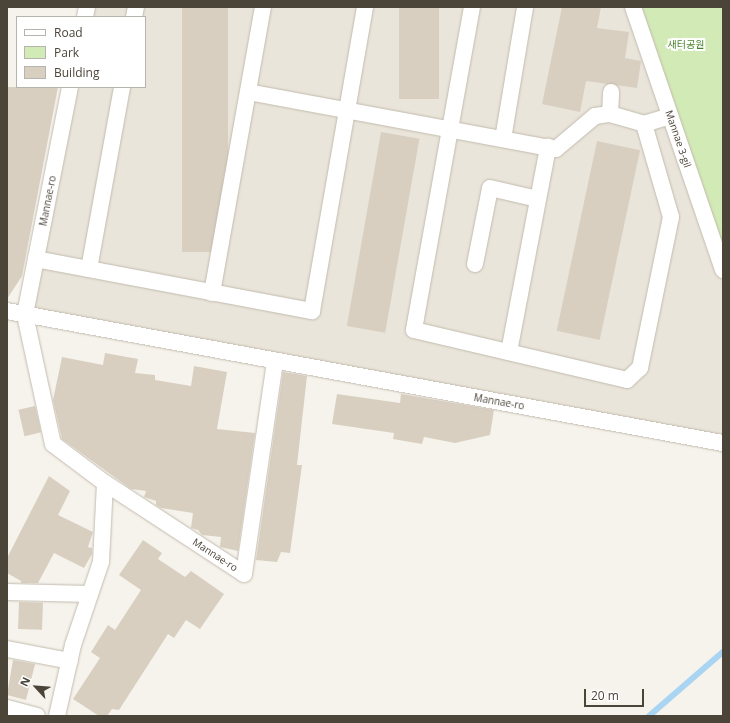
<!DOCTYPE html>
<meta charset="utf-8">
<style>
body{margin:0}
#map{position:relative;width:730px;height:723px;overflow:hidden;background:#f6f3ec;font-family:"Open Sans","Noto Sans KR",sans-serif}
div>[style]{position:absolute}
.residential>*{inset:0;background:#eae5da}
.green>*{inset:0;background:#d2eab5}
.stream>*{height:6px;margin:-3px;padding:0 3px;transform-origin:3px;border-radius:3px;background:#a9d4f2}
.building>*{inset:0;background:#d8cfc1;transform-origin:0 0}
.roads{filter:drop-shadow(0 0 1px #c2bbae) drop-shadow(0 0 1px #c2bbae)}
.street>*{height:16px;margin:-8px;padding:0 8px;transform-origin:8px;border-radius:8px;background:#fff}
span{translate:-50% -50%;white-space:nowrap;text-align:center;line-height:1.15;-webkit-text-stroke:4px #fff;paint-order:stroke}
.park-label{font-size:10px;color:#4a7f2a}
.street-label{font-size:10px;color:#4b4439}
.frame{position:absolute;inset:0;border:8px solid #4b4439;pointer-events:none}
.legend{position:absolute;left:16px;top:16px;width:130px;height:72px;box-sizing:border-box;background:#fff;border:1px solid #b7b4b0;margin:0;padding:5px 7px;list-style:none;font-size:12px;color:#4b4439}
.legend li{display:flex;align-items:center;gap:8px;height:20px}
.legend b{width:20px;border:1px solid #b7b4b0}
.north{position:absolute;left:16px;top:667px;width:40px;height:40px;-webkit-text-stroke:3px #fff;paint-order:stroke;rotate:296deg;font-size:11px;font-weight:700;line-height:16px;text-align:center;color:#4b4439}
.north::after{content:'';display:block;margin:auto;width:14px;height:18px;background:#4b4439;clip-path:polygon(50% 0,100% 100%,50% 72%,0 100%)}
.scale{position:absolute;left:584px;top:689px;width:60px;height:18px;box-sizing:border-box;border:2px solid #4b4439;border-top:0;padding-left:5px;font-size:12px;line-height:14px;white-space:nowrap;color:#4b4439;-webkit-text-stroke:3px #fff;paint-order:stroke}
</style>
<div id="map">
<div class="residential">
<div style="clip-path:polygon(87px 7px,633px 7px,723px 282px,723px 443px,25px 315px,70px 87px,145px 87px,145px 17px,85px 17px)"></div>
</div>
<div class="green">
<div style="clip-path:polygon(633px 7px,723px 7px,723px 270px)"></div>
</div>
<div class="stream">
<div style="left:649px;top:716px;width:98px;rotate:-40.9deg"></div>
</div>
<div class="building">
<div style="left:182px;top:7px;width:46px;height:245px"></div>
<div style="left:399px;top:7px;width:40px;height:92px"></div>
<div style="clip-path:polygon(562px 7px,601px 7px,597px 28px,629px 32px,625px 58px,641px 61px,637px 88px,586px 81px,580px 112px,542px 104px)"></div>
<div style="clip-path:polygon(7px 87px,58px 87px,22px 276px,7px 299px)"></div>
<div style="left:381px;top:132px;width:39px;height:197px;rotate:10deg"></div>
<div style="left:597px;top:141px;width:44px;height:194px;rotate:12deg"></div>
<div style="clip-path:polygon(105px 353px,138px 359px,135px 373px,155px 375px,155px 380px,191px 386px,194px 366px,227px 372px,217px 429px,255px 433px,238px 551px,220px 547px,221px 537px,202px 535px,198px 530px,191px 528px,193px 513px,161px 508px,156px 505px,156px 501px,144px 497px,146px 491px,131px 489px,62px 439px,53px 400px,62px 357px,103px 365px)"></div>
<div style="clip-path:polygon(283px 372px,307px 376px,297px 465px,302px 465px,290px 553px,281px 552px,277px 562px,256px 560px)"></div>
<div style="clip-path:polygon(337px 394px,400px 403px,401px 394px,494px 410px,490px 435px,455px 443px,424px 437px,422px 444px,393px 439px,394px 433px,332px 424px)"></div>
<div style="left:35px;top:406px;width:27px;height:17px;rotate:77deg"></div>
<div style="clip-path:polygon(49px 476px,70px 491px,58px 515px,93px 532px,88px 547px,92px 548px,92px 554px,84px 568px,54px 553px,38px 583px,21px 583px,21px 581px,7px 573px,7px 558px)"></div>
<div style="clip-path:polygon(143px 540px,162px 553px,158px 559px,185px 577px,191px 571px,224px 594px,200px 629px,186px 620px,174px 638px,168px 634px,119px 710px,112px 709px,107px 716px,99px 716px,73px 699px,100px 658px,91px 652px,108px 625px,115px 630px,141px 590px,119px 575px)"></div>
<div style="left:19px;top:602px;width:24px;height:27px;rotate:2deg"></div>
<div style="clip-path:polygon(13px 660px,35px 664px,26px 700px,7px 695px)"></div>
</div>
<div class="roads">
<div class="street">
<div style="left:472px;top:7px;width:328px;rotate:100.2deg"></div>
<div style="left:414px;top:330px;width:219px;rotate:13.2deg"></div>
<div style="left:627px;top:380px;width:18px;rotate:-43deg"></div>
<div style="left:640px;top:368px;width:154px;rotate:-78.4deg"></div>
<div style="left:671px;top:217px;width:97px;rotate:-106.2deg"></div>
<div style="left:633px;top:7px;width:278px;rotate:71.1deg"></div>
<div style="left:85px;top:17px;width:10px;rotate:-79deg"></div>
<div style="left:134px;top:17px;width:10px;rotate:-79deg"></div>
<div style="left:70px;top:87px;width:232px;rotate:101.2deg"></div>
<div style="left:25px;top:315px;width:132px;rotate:77.8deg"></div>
<div style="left:53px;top:444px;width:65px;rotate:36.9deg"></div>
<div style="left:105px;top:483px;width:166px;rotate:33.2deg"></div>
<div style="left:244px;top:574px;width:215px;rotate:-81.7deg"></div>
<div style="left:248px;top:92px;width:313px;rotate:10.5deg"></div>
<div style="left:556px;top:149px;width:51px;rotate:-40.2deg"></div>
<div style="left:595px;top:116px;width:15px;rotate:-8deg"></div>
<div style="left:610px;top:114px;width:35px;rotate:16deg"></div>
<div style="left:644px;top:124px;width:27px;rotate:-17deg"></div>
<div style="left:610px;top:114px;width:22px;rotate:-87deg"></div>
<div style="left:503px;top:139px;width:134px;rotate:-80.5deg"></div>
<div style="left:36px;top:259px;width:281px;rotate:10.7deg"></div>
<div style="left:312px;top:311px;width:309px;rotate:-80.1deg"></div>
<div style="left:475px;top:264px;width:77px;rotate:-78.8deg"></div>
<div style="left:490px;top:188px;width:49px;rotate:12.9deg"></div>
<div style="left:89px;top:269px;width:185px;rotate:-79.7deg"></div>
<div style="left:212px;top:293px;width:291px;rotate:-79.9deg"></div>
<div style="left:7px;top:311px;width:728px;rotate:10.45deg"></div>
<div style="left:509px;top:352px;width:209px;rotate:-79.2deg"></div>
<div style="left:7px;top:592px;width:83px;rotate:1.4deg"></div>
<div style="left:7px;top:649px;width:64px;rotate:10.8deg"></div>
<div style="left:7px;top:708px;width:31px;rotate:15deg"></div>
<div style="left:57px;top:716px;width:73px;rotate:-77.3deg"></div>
<div style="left:73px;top:645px;width:88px;rotate:-71.4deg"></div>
<div style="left:101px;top:562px;width:79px;rotate:-87.1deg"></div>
</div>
</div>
<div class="park-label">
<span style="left:686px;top:45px">새터공원</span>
</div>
<div class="street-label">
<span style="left:678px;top:139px;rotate:71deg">Mannae 3-gil</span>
<span style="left:48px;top:201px;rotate:-79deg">Mannae-ro</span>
<span style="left:499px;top:402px;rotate:10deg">Mannae-ro</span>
<span style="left:215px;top:555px;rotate:33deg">Mannae-ro</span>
</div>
<div class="frame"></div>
<ul class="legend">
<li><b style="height:5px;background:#fff"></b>Road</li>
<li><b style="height:11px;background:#d2eab5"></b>Park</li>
<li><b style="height:11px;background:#d8cfc1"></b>Building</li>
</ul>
<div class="north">N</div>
<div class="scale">20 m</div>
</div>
